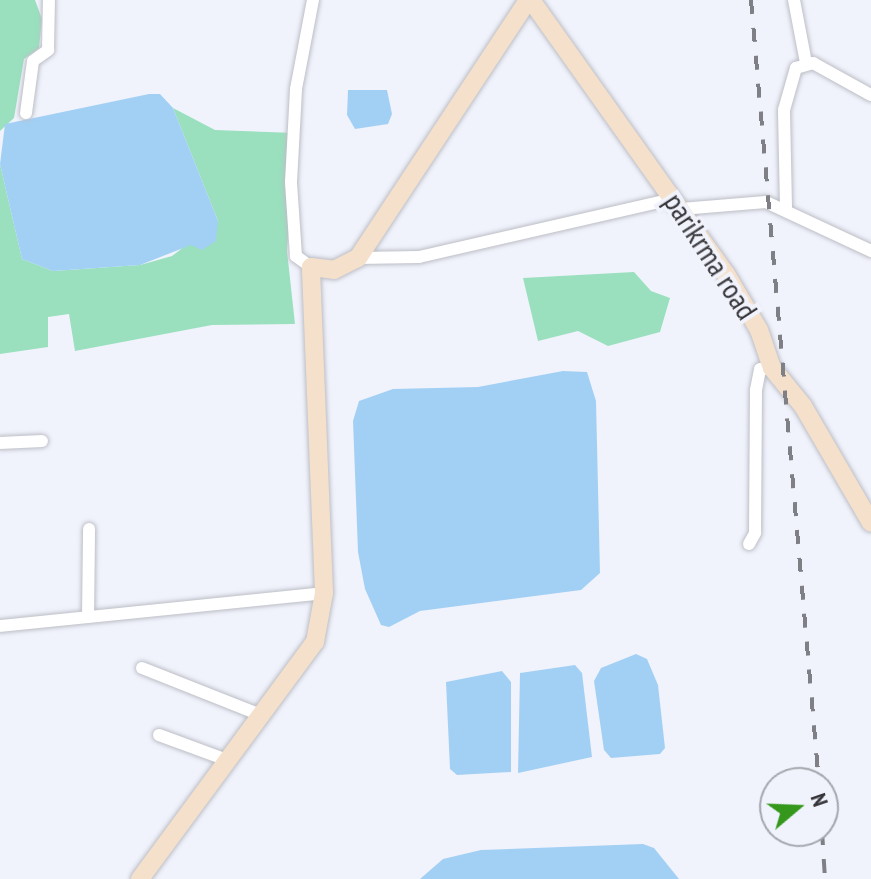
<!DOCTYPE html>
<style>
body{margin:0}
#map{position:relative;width:871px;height:879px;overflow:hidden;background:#f1f3fc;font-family:"PT Sans Narrow",sans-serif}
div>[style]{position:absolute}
.green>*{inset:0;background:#9ae0be}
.water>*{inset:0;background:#a2d0f4}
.roads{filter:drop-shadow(0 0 2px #bcbec6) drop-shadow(0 0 2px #bcbec6)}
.street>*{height:12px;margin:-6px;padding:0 6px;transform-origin:6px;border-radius:6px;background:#fff}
.secondary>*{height:18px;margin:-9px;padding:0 9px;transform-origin:9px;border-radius:9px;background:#f5e1cb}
.rail>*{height:4px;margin-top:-2px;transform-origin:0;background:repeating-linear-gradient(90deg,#7f8086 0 14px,transparent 0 28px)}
span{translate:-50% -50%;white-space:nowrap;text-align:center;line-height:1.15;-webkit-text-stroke:8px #f1f3fc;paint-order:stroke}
.street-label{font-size:30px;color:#353539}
.north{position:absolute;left:759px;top:767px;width:80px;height:80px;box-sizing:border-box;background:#f1f3fc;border:2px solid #a6a7ae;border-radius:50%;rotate:71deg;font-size:22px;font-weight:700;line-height:32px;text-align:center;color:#353539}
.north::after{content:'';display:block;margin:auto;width:28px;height:36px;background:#35981c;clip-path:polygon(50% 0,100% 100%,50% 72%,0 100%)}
</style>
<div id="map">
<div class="green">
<div style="clip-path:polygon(0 0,35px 0,42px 19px,39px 48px,24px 59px,14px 118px,0 131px)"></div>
<div style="clip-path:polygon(173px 108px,215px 130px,295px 133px,287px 251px,295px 324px,212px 325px,75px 351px,69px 314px,48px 317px,48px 347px,0 354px,0 164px,22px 259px,53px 271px,140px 265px,172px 256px,218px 221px)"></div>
<div style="clip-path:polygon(634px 272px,651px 291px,670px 298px,660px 332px,608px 346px,578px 331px,538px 341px,523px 278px)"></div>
</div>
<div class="water">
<div style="clip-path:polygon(348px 90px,387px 90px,392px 114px,388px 124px,355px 129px,347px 115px)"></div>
<div style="clip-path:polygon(149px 94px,160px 94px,173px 108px,218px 221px,216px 241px,202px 250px,191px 245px,140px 265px,53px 271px,22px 259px,0 164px,5px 124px)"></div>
<div style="clip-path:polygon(563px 371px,587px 372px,596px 401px,600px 573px,581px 590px,420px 611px,389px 627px,381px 625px,365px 589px,358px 552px,353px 421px,359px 401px,393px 389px,478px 387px)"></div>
<div style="clip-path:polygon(636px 654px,647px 659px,658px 685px,665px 748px,660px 754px,611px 758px,604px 750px,594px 681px,601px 668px)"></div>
<div style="clip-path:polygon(575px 665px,582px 673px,592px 757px,518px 773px,520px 673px)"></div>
<div style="clip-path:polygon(502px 671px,511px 682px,511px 772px,457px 775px,450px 769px,446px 682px)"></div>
<div style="clip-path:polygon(643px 844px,654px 848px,679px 879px,420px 879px,443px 859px,481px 850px)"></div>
</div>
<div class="roads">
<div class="street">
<div style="left:794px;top:0;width:64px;rotate:79.2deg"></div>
<div style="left:26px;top:113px;width:52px;rotate:-82.3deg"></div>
<div style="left:33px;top:61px;width:19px;rotate:-36deg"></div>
<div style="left:48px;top:50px;width:50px;rotate:-88.9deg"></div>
<div style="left:786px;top:207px;width:97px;rotate:-91.2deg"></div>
<div style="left:784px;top:110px;width:44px;rotate:-74.1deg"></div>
<div style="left:796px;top:68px;width:18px;rotate:-16deg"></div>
<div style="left:813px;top:63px;width:66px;rotate:28.9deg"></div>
<div style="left:681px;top:209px;width:85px;rotate:-4.7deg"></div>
<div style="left:766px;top:202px;width:116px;rotate:25deg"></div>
<div style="left:358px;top:258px;width:61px;rotate:-0.9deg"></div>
<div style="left:419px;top:257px;width:261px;rotate:-12.9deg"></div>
<div style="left:311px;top:267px;width:19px;rotate:-144deg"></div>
<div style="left:296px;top:256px;width:74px;rotate:-93.9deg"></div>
<div style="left:291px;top:182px;width:93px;rotate:-86.9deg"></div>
<div style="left:296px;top:89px;width:91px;rotate:-79.2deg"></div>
<div style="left:0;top:443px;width:42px;rotate:-2.7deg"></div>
<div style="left:749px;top:544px;width:13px;rotate:-61deg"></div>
<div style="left:755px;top:533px;width:143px;rotate:-89.6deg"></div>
<div style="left:756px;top:390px;width:21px;rotate:-79deg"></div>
<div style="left:760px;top:369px;width:12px;rotate:-5deg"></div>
<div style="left:88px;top:617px;width:88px;rotate:-89.3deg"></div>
<div style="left:0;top:626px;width:326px;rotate:-5.8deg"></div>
<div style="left:142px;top:668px;width:128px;rotate:21.6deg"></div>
<div style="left:159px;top:735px;width:72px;rotate:20.2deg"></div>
</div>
<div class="secondary">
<div style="left:531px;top:0;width:336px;rotate:54.6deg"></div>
<div style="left:726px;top:274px;width:65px;rotate:59.5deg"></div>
<div style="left:759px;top:330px;width:40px;rotate:71.1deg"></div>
<div style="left:772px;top:368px;width:49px;rotate:50.8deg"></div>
<div style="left:803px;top:406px;width:135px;rotate:59.8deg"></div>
<div style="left:140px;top:879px;width:295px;rotate:-53.6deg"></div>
<div style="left:315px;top:642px;width:50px;rotate:-79.6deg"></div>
<div style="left:324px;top:593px;width:326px;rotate:-92.3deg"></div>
<div style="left:311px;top:267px;width:23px;rotate:7deg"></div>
<div style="left:334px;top:270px;width:27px;rotate:-27deg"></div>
<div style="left:358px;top:258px;width:309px;rotate:-56.6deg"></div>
</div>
</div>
<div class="rail">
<div style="left:751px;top:0;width:786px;rotate:85.04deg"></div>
<div style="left:822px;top:831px;width:48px;rotate:86.4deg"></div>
</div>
<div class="street-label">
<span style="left:711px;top:256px;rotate:57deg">parikrma road</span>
</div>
<div class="north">N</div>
</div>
